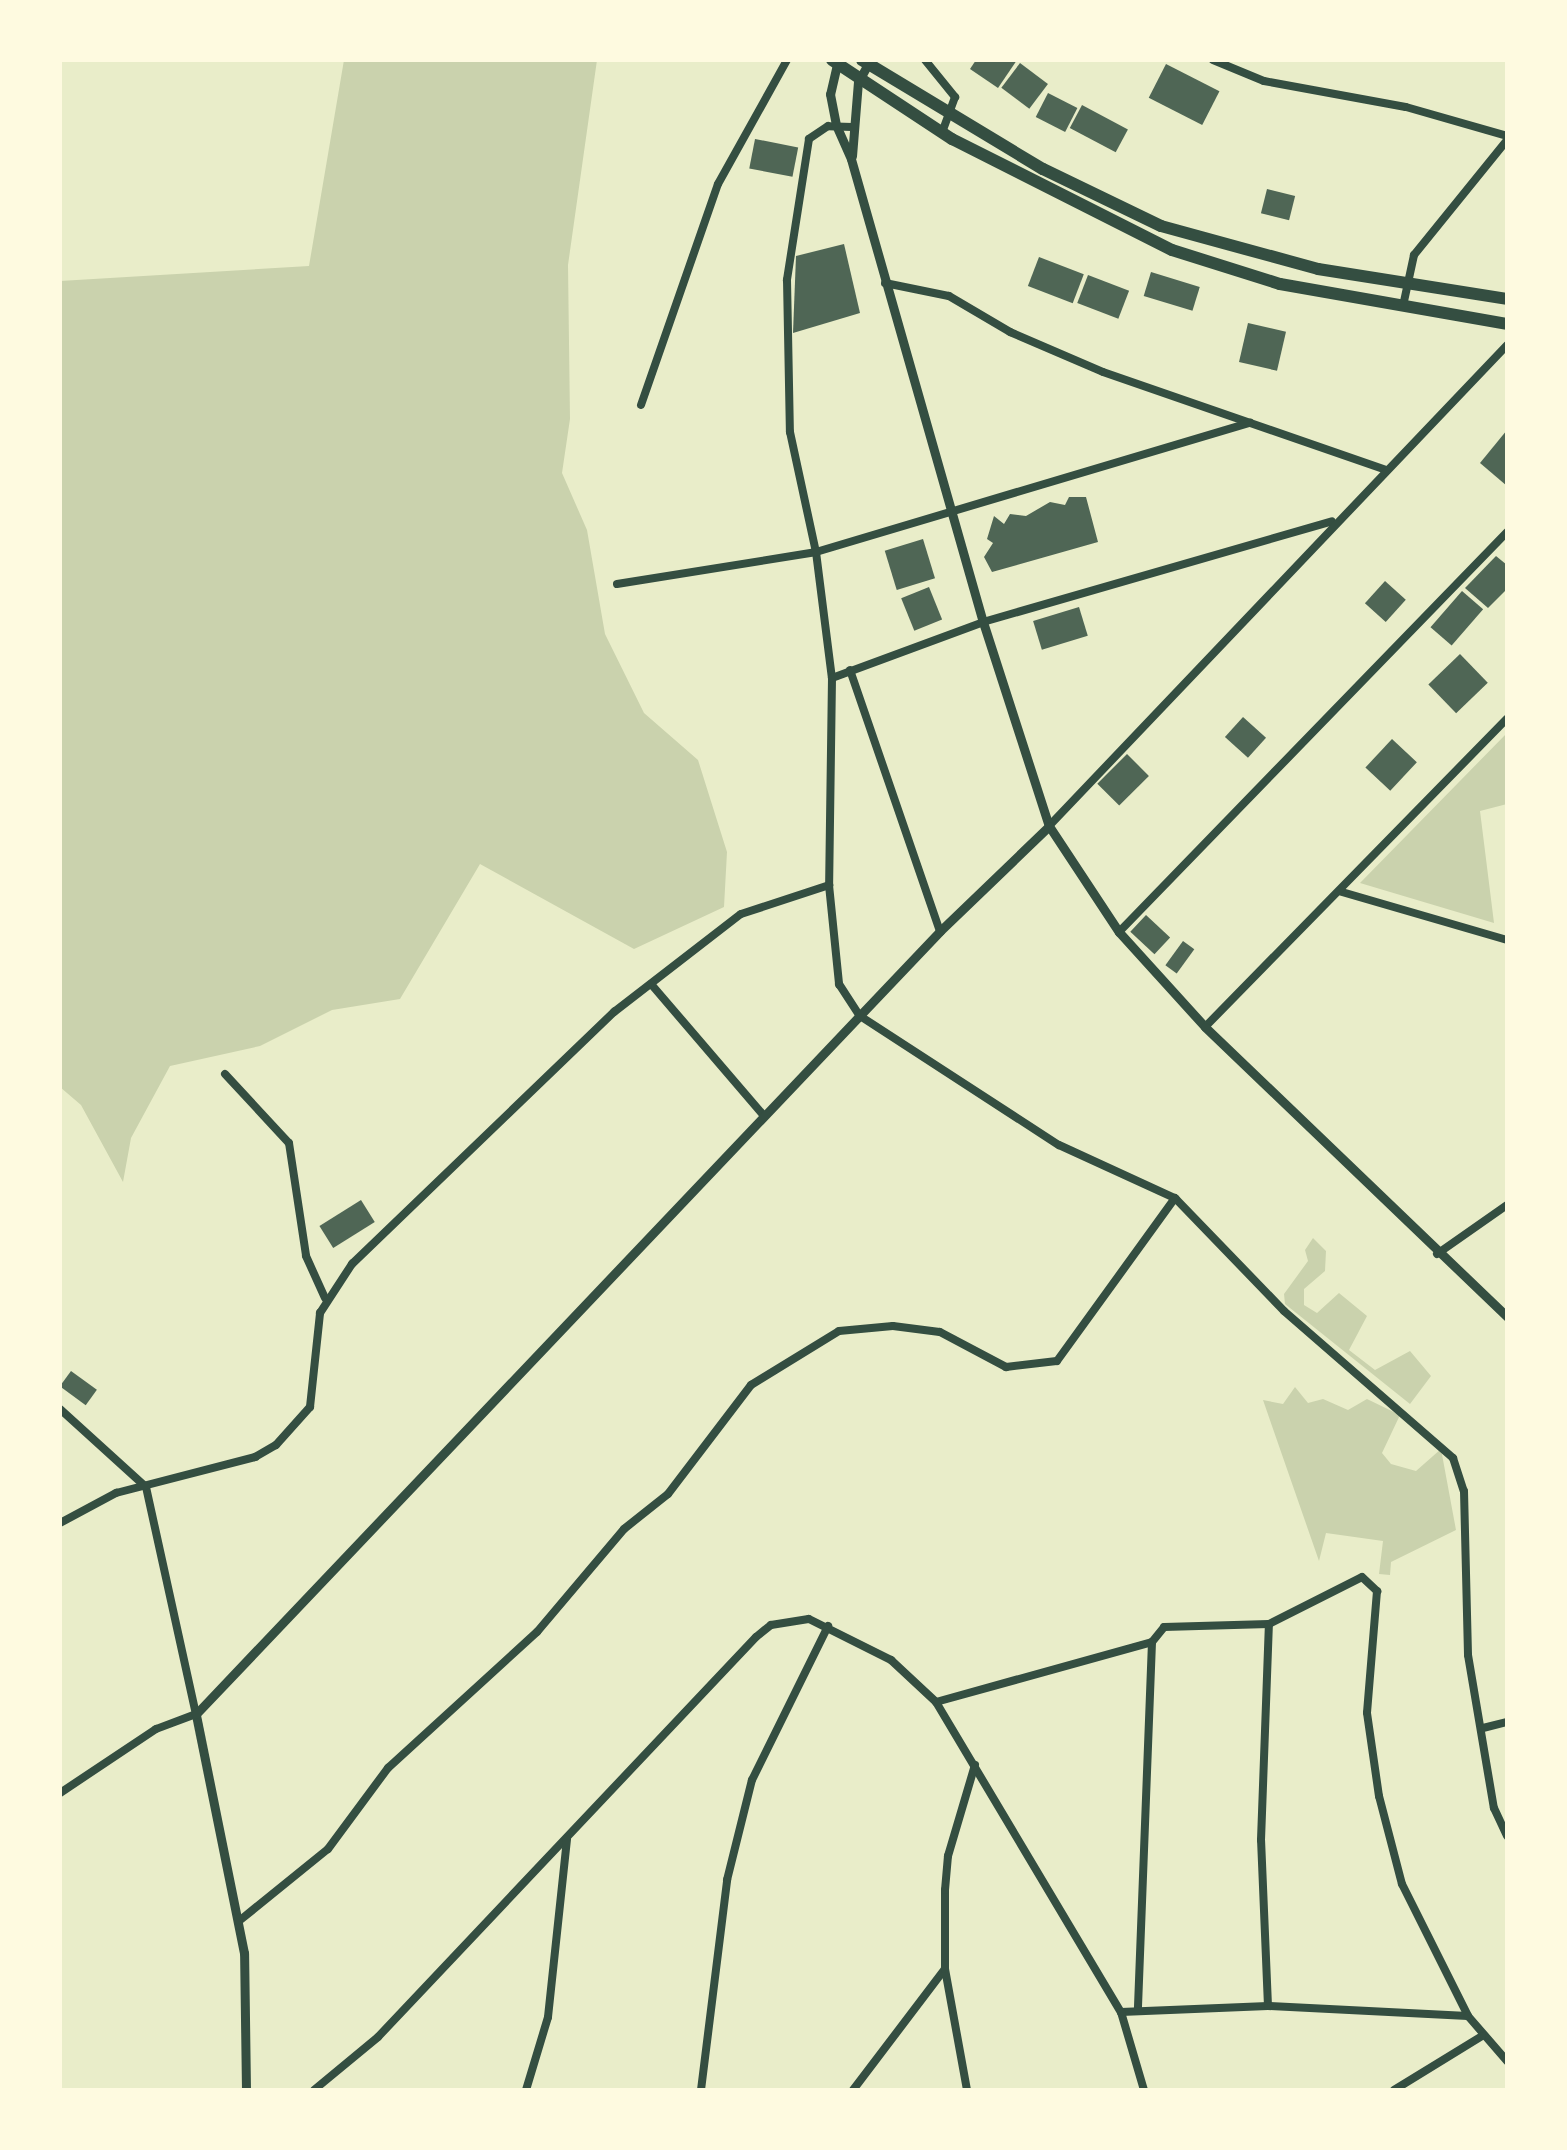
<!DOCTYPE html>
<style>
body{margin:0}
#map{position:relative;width:1567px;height:2150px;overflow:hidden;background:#e9edc9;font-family:"Noto Serif",serif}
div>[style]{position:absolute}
.green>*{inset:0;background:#cad2ad}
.building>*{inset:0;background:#4f6655;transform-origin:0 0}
.minor>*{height:8px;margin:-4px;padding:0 4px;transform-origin:4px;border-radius:4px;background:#344e41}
.tertiary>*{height:9px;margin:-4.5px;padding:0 4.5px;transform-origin:4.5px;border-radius:4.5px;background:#344e41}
.trunk>*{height:12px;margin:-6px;padding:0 6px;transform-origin:6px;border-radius:6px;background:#344e41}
span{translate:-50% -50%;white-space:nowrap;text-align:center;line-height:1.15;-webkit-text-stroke:8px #fefae0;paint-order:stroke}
.frame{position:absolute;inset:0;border:62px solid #fefae0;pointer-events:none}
</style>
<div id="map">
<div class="green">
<div style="clip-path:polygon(344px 60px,597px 60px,568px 265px,570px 419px,562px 473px,587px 530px,605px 634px,644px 713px,698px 760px,727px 852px,724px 907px,634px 949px,480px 864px,400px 999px,332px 1010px,260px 1046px,170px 1066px,131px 1138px,123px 1182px,81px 1105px,60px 1087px,60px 281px,309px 266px)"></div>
<div style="clip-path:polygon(1507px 733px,1507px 804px,1480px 811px,1494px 923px,1360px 883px)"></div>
<div style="clip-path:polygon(1313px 1238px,1326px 1251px,1325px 1271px,1304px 1289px,1304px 1305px,1317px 1313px,1339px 1293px,1367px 1316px,1349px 1350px,1375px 1370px,1410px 1351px,1431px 1376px,1410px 1404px,1285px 1304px,1284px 1294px,1308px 1261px,1305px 1250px)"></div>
<div style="clip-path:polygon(1295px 1387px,1308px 1403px,1323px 1399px,1348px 1410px,1367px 1399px,1400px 1415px,1382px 1453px,1391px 1464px,1416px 1471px,1441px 1449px,1456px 1530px,1391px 1562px,1390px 1575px,1379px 1574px,1383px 1541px,1326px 1533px,1319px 1561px,1263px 1400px,1283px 1404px)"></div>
</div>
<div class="building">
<div style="clip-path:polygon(976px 60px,1017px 60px,998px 88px,970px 69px)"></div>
<div style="left:1020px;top:63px;width:35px;height:31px;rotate:37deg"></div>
<div style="left:1166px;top:64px;width:60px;height:38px;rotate:27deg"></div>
<div style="left:1048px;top:93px;width:33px;height:27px;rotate:27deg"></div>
<div style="left:1082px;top:105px;width:52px;height:26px;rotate:28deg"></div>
<div style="left:755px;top:139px;width:44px;height:30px;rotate:11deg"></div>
<div style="left:1267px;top:189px;width:29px;height:25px;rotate:14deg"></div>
<div style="clip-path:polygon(844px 244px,860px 313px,793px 333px,796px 256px)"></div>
<div style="left:1039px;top:257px;width:48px;height:31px;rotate:21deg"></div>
<div style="left:1151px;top:272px;width:51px;height:25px;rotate:17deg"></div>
<div style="left:1088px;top:275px;width:44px;height:30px;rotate:21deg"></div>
<div style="left:1248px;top:323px;width:39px;height:40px;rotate:13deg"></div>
<div style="clip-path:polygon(1507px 430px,1507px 486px,1480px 463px)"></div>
<div style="clip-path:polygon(1069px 497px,1086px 497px,1098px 542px,992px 572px,984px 557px,993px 543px,987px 539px,994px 516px,1004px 524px,1010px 514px,1026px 516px,1050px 502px,1065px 505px)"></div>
<div style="left:923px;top:539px;width:41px;height:40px;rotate:73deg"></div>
<div style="clip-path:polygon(1496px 556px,1507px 565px,1507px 589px,1488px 608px,1465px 588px)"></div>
<div style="left:1385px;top:581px;width:28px;height:30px;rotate:42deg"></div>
<div style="left:929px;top:587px;width:35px;height:30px;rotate:68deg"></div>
<div style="left:1462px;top:591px;width:28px;height:48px;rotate:41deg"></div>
<div style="left:1079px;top:607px;width:30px;height:48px;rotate:73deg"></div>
<div style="left:1460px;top:654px;width:40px;height:44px;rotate:46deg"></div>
<div style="left:1243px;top:717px;width:31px;height:27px;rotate:42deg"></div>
<div style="left:1392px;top:739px;width:34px;height:39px;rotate:43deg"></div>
<div style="left:1127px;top:754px;width:31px;height:42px;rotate:45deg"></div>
<div style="left:1146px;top:915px;width:33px;height:23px;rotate:43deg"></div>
<div style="left:1183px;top:941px;width:14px;height:30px;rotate:36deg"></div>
<div style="left:361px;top:1200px;width:26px;height:49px;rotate:58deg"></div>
<div style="left:71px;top:1371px;width:32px;height:19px;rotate:36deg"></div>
</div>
<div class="minor">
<div style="left:925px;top:60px;width:48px;rotate:51deg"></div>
<div style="left:955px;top:97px;width:38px;rotate:110deg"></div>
<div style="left:1213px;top:60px;width:55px;rotate:22.4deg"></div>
<div style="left:1264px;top:81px;width:144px;rotate:10.4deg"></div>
<div style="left:1406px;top:107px;width:105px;rotate:16deg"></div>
<div style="left:852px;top:127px;width:24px;rotate:-178deg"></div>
<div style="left:828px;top:126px;width:23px;rotate:146deg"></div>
<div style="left:809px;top:139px;width:143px;rotate:98.9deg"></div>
<div style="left:787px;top:280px;width:152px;rotate:88.9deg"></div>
<div style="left:790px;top:432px;width:123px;rotate:77.8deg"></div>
<div style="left:816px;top:552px;width:127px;rotate:82.8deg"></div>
<div style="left:832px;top:678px;width:207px;rotate:90.8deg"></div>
<div style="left:829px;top:885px;width:100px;rotate:84.2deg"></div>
<div style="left:839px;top:984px;width:38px;rotate:57deg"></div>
<div style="left:860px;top:1016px;width:237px;rotate:33deg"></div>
<div style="left:1059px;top:1145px;width:128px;rotate:24.6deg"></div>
<div style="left:1175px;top:1198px;width:157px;rotate:46deg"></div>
<div style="left:1284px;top:1311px;width:224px;rotate:41deg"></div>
<div style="left:1453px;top:1458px;width:35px;rotate:72deg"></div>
<div style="left:1464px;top:1491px;width:164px;rotate:88.6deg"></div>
<div style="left:1468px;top:1655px;width:155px;rotate:80.4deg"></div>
<div style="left:1494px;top:1808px;width:31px;rotate:65deg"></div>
<div style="left:885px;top:283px;width:65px;rotate:11.5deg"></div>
<div style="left:949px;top:296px;width:71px;rotate:30.5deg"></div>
<div style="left:1010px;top:332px;width:101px;rotate:23.3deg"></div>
<div style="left:1103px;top:372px;width:299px;rotate:19.1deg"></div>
<div style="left:1403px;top:306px;width:52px;rotate:-77.8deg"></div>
<div style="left:1414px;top:255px;width:148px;rotate:-51deg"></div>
<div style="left:641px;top:405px;width:234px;rotate:-70.8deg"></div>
<div style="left:718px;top:184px;width:142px;rotate:-60.9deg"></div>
<div style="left:617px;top:584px;width:202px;rotate:-9.1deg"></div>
<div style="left:816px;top:552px;width:453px;rotate:-16.6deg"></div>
<div style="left:850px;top:670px;width:276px;rotate:71deg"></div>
<div style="left:832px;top:678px;width:161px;rotate:-20.3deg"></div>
<div style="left:983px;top:622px;width:363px;rotate:-16.1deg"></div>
<div style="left:1049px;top:826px;width:664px;rotate:-46.4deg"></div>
<div style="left:1342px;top:892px;width:172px;rotate:16.2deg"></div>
<div style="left:1119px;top:932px;width:557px;rotate:-45.87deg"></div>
<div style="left:651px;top:984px;width:174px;rotate:49.4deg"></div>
<div style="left:1205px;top:1027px;width:431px;rotate:-45.6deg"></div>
<div style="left:225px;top:1074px;width:94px;rotate:47.2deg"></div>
<div style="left:289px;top:1143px;width:114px;rotate:81.4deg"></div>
<div style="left:306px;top:1256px;width:46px;rotate:65.7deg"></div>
<div style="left:1437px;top:1254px;width:85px;rotate:-35deg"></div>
<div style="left:60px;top:1409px;width:116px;rotate:42.2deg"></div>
<div style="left:146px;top:1487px;width:232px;rotate:77.6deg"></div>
<div style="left:196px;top:1714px;width:43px;rotate:159.4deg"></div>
<div style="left:156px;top:1729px;width:115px;rotate:146.3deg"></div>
<div style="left:60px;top:1523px;width:64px;rotate:-28.2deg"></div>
<div style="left:116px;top:1493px;width:144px;rotate:-14.5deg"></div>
<div style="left:255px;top:1457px;width:24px;rotate:-30deg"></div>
<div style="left:276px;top:1445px;width:51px;rotate:-48.2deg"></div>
<div style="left:310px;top:1407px;width:95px;rotate:-83.9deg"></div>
<div style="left:320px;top:1313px;width:59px;rotate:-56.9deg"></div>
<div style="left:352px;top:1264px;width:364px;rotate:-43.9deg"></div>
<div style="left:614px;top:1012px;width:160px;rotate:-37.7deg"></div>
<div style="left:741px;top:914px;width:93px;rotate:-18.2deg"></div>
<div style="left:1152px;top:1642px;width:19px;rotate:-51deg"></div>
<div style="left:1164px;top:1627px;width:105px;rotate:-1.6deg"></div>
<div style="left:936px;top:1702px;width:224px;rotate:-15.5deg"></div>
<div style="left:1152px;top:1642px;width:369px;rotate:92.2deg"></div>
<div style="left:1483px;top:1728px;width:25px;rotate:-14deg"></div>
<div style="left:239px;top:1921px;width:114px;rotate:-39deg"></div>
<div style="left:328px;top:1849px;width:101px;rotate:-53.5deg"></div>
<div style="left:388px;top:1768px;width:202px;rotate:-42.4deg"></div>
<div style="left:537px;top:1632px;width:135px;rotate:-49.8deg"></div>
<div style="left:624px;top:1529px;width:56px;rotate:-38.5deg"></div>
<div style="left:668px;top:1494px;width:137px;rotate:-52.7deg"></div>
<div style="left:751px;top:1385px;width:103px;rotate:-31.5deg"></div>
<div style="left:839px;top:1331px;width:54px;rotate:-5.3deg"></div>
<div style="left:893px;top:1326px;width:47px;rotate:7.3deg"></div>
<div style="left:940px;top:1332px;width:75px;rotate:27.9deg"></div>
<div style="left:1006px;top:1367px;width:51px;rotate:-6.7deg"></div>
<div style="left:1057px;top:1361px;width:201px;rotate:-54.1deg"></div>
<div style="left:1268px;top:2006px;width:166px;rotate:-92.4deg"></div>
<div style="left:1261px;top:1840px;width:216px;rotate:-87.9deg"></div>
<div style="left:1269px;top:1624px;width:104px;rotate:-26.8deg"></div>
<div style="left:1362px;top:1577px;width:21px;rotate:43deg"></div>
<div style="left:1377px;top:1591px;width:122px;rotate:94.7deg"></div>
<div style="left:1367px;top:1713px;width:84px;rotate:81.8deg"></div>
<div style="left:1379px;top:1796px;width:91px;rotate:75.4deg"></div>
<div style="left:1402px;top:1884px;width:148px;rotate:63.4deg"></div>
<div style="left:1121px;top:2012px;width:147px;rotate:-2.3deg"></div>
<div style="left:1268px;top:2006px;width:200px;rotate:2.9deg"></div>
<div style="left:1468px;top:2016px;width:60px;rotate:49.1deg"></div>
<div style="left:314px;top:2090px;width:83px;rotate:-39.6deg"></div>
<div style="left:378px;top:2037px;width:550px;rotate:-46.62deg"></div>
<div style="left:756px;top:1637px;width:19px;rotate:-39deg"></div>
<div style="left:771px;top:1625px;width:38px;rotate:-9deg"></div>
<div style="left:809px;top:1619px;width:92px;rotate:26.6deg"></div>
<div style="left:891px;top:1660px;width:62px;rotate:43deg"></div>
<div style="left:936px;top:1702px;width:361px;rotate:59.2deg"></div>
<div style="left:1121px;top:2012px;width:81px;rotate:73.6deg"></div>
<div style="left:526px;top:2090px;width:76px;rotate:-73.2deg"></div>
<div style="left:548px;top:2017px;width:179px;rotate:-83.9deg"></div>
<div style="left:701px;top:2090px;width:212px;rotate:-82.9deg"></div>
<div style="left:727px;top:1880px;width:103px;rotate:-76deg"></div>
<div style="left:752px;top:1780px;width:172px;rotate:-63.7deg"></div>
<div style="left:853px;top:2090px;width:152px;rotate:-52.8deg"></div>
<div style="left:967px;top:2090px;width:123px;rotate:-100.3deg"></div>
<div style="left:945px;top:1969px;width:79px;rotate:-90deg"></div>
<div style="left:945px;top:1890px;width:34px;rotate:-85deg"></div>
<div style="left:948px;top:1856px;width:95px;rotate:-73.5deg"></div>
<div style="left:1394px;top:2090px;width:103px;rotate:-31.5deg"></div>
</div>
<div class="tertiary">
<div style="left:838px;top:60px;width:35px;rotate:103deg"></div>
<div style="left:830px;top:94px;width:32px;rotate:79deg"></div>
<div style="left:836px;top:125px;width:37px;rotate:66deg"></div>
<div style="left:851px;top:159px;width:481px;rotate:74.1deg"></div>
<div style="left:983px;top:622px;width:214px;rotate:72.1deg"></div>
<div style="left:1049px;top:826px;width:127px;rotate:56.6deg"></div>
<div style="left:1119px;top:932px;width:128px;rotate:47.8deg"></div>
<div style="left:1205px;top:1027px;width:419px;rotate:43.8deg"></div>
<div style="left:852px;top:156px;width:74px;rotate:-85.4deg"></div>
<div style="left:858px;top:82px;width:21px;rotate:-61deg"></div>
<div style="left:246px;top:2090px;width:137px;rotate:-90.8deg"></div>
<div style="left:244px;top:1953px;width:244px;rotate:-101.4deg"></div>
<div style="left:196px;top:1714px;width:1080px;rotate:-46.46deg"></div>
<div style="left:940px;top:931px;width:151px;rotate:-43.9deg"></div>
</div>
<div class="trunk">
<div style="left:832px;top:60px;width:144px;rotate:33.4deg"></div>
<div style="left:952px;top:139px;width:246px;rotate:26.8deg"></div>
<div style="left:1172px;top:250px;width:113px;rotate:17.5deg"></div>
<div style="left:1280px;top:284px;width:230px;rotate:10deg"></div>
<div style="left:862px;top:60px;width:211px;rotate:31.1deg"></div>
<div style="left:1043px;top:169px;width:131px;rotate:25.8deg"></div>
<div style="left:1161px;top:226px;width:163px;rotate:15.3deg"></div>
<div style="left:1318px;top:269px;width:191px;rotate:9deg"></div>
</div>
<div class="frame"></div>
</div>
